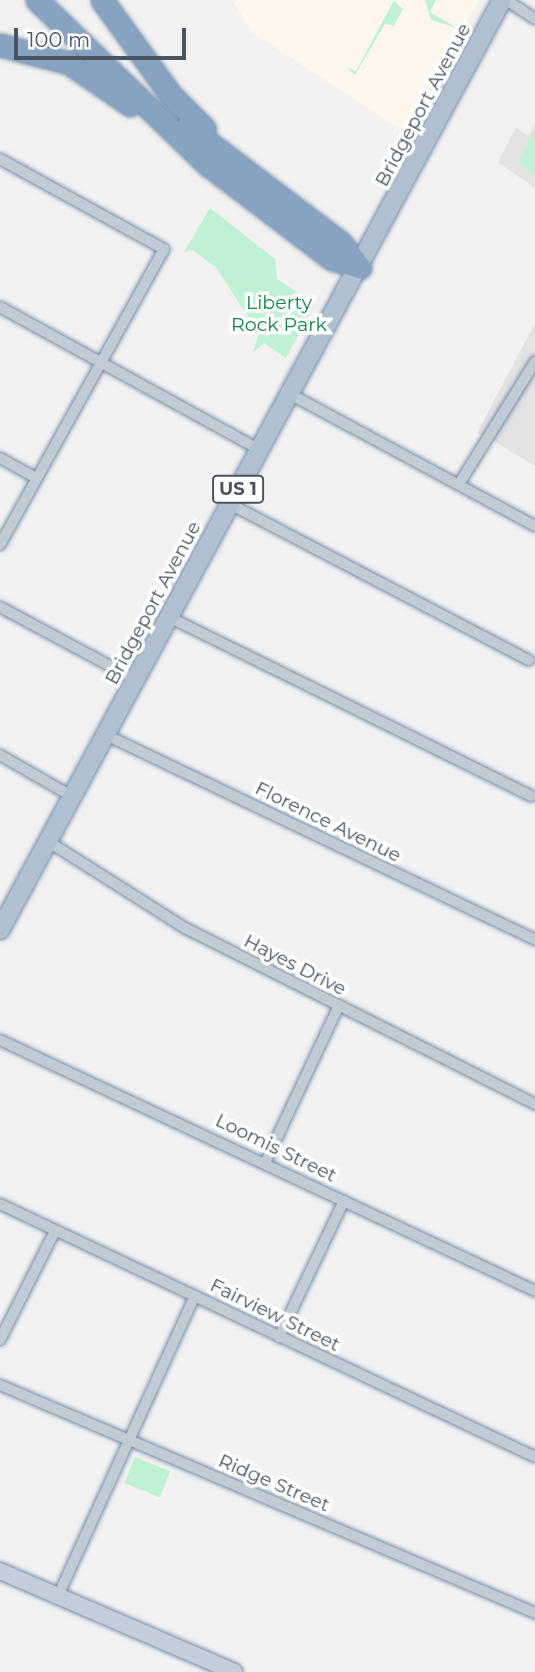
<!DOCTYPE html>
<style>
body{margin:0}
#map{position:relative;width:535px;height:1672px;overflow:hidden;background:#f3f1f1;font-family:Montserrat,sans-serif}
div>[style]{position:absolute}
.commercial>*{inset:0;background:#fdf8eb}
.education>*{inset:0;background:#e4e2e3}
.green>*{inset:0;background:#bff2d3;transform-origin:0 0}
.roads{filter:drop-shadow(0 0 2px #728ead) drop-shadow(0 0 2px #728ead)}
.minor>*{height:10px;margin:-5px;padding:0 5px;transform-origin:5px;border-radius:5px;background:#c1cbd3}
.secondary>*{height:16px;margin:-8px;padding:0 8px;transform-origin:8px;border-radius:8px;background:#c3ceda}
.primary>*{height:18px;margin:-9px;padding:0 9px;transform-origin:9px;border-radius:9px;background:#b0c0d0}
.motorway>*{height:21px;margin:-10.5px;padding:0 10.5px;transform-origin:10.5px;border-radius:10.5px;background:#87a3c1}
span{translate:-50% -50%;white-space:nowrap;text-align:center;line-height:1.15;-webkit-text-stroke:7px #fff;paint-order:stroke}
.shield-label span{padding:2px 5px;background:#fff;border:2px solid;border-radius:5px;-webkit-text-stroke-width:0}
.shield-label{font-size:18px;color:#48545f;font-weight:700}
.street-label{font-size:19px;color:#48545f}
.park-label{font-size:19px;color:#14864e}
.scale{position:absolute;left:14px;top:28px;width:172px;height:32px;box-sizing:border-box;border:4px solid #48545f;border-top:0;padding-left:9px;font-size:21px;line-height:24px;white-space:nowrap;color:#48545f;-webkit-text-stroke:5px #fff;paint-order:stroke}
</style>
<div id="map">
<div class="commercial">
<div style="clip-path:polygon(232px 0,479px 0,405px 133px,252px 32px)"></div>
</div>
<div class="education">
<div style="clip-path:polygon(535px 123px,535px 188px,498px 162px,516px 127px,528px 136px)"></div>
<div style="clip-path:polygon(535px 323px,535px 466px,492px 440px,471px 477px,462px 472px,482px 436px,477px 433px)"></div>
</div>
<div class="green">
<div style="clip-path:polygon(394px 0,403px 9px,394px 26px,385px 24px,355px 75px,347px 68px,356px 71px)"></div>
<div style="clip-path:polygon(425px 0,436px 0,430px 12px,457px 28px,431px 20px)"></div>
<div style="clip-path:polygon(535px 128px,535px 176px,519px 162px)"></div>
<div style="clip-path:polygon(210px 208px,275px 259px,277px 279px,315px 304px,286px 358px,264px 343px,253px 352px,259px 334px,216px 267px,192px 250px,184px 252px)"></div>
<div style="left:135px;top:1457px;width:38px;height:28px;rotate:22deg"></div>
</div>
<div class="roads">
<div class="minor">
<div style="left:506px;top:0;width:35px;rotate:33deg"></div>
<div style="left:0;top:159px;width:187px;rotate:28.8deg"></div>
<div style="left:164px;top:249px;width:338px;rotate:119deg"></div>
<div style="left:0;top:307px;width:297px;rotate:28.8deg"></div>
<div style="left:290px;top:394px;width:278px;rotate:28.3deg"></div>
<div style="left:0;top:458px;width:41px;rotate:29.1deg"></div>
<div style="left:459px;top:484px;width:144px;rotate:-58.1deg"></div>
<div style="left:230px;top:504px;width:337px;rotate:27.6deg"></div>
<div style="left:0;top:607px;width:154px;rotate:28.2deg"></div>
<div style="left:169px;top:617px;width:404px;rotate:26.3deg"></div>
<div style="left:106px;top:735px;width:475px;rotate:25.5deg"></div>
<div style="left:0;top:755px;width:84px;rotate:29.9deg"></div>
<div style="left:49px;top:842px;width:161px;rotate:32.3deg"></div>
<div style="left:185px;top:928px;width:392px;rotate:26.7deg"></div>
<div style="left:0;top:1040px;width:591px;rotate:25.13deg"></div>
<div style="left:266px;top:1161px;width:170px;rotate:-64.9deg"></div>
<div style="left:0;top:1204px;width:592px;rotate:25.31deg"></div>
<div style="left:279px;top:1337px;width:151px;rotate:-64.5deg"></div>
<div style="left:0;top:1340px;width:122px;rotate:-63.2deg"></div>
<div style="left:0;top:1385px;width:582px;rotate:23.08deg"></div>
<div style="left:58px;top:1596px;width:330px;rotate:-65.5deg"></div>
</div>
<div class="secondary">
<div style="left:0;top:1571px;width:255px;rotate:23.3deg"></div>
</div>
<div class="primary">
<div style="left:0;top:930px;width:1057px;rotate:-61.64deg"></div>
</div>
<div class="motorway">
<div style="left:37px;top:0;width:238px;rotate:44deg"></div>
<div style="left:208px;top:165px;width:156px;rotate:37.2deg"></div>
<div style="left:332px;top:259px;width:29px;rotate:16deg"></div>
<div style="left:102px;top:0;width:116px;rotate:54.1deg"></div>
<div style="left:170px;top:94px;width:49px;rotate:45deg"></div>
<div style="left:0;top:45px;width:71px;rotate:14.6deg"></div>
<div style="left:69px;top:63px;width:74px;rotate:34.5deg"></div>
<div style="left:187px;top:126px;width:193px;rotate:37.2deg"></div>
<div style="left:341px;top:243px;width:31px;rotate:52deg"></div>
</div>
</div>
<div class="shield-label">
<span style="left:238px;top:489px">US 1</span>
</div>
<div class="street-label">
<span style="left:423px;top:105px;rotate:-62deg">Bridgeport Avenue</span>
<span style="left:153px;top:603px;rotate:-62deg">Bridgeport Avenue</span>
<span style="left:328px;top:822px;rotate:26deg">Florence Avenue</span>
<span style="left:295px;top:965px;rotate:27deg">Hayes Drive</span>
<span style="left:276px;top:1148px;rotate:26deg">Loomis Street</span>
<span style="left:275px;top:1315px;rotate:26deg">Fairview Street</span>
<span style="left:274px;top:1483px;rotate:23deg">Ridge Street</span>
</div>
<div class="park-label">
<span style="left:279px;top:314px">Liberty<br>Rock Park</span>
</div>
<div class="scale">100 m</div>
</div>
